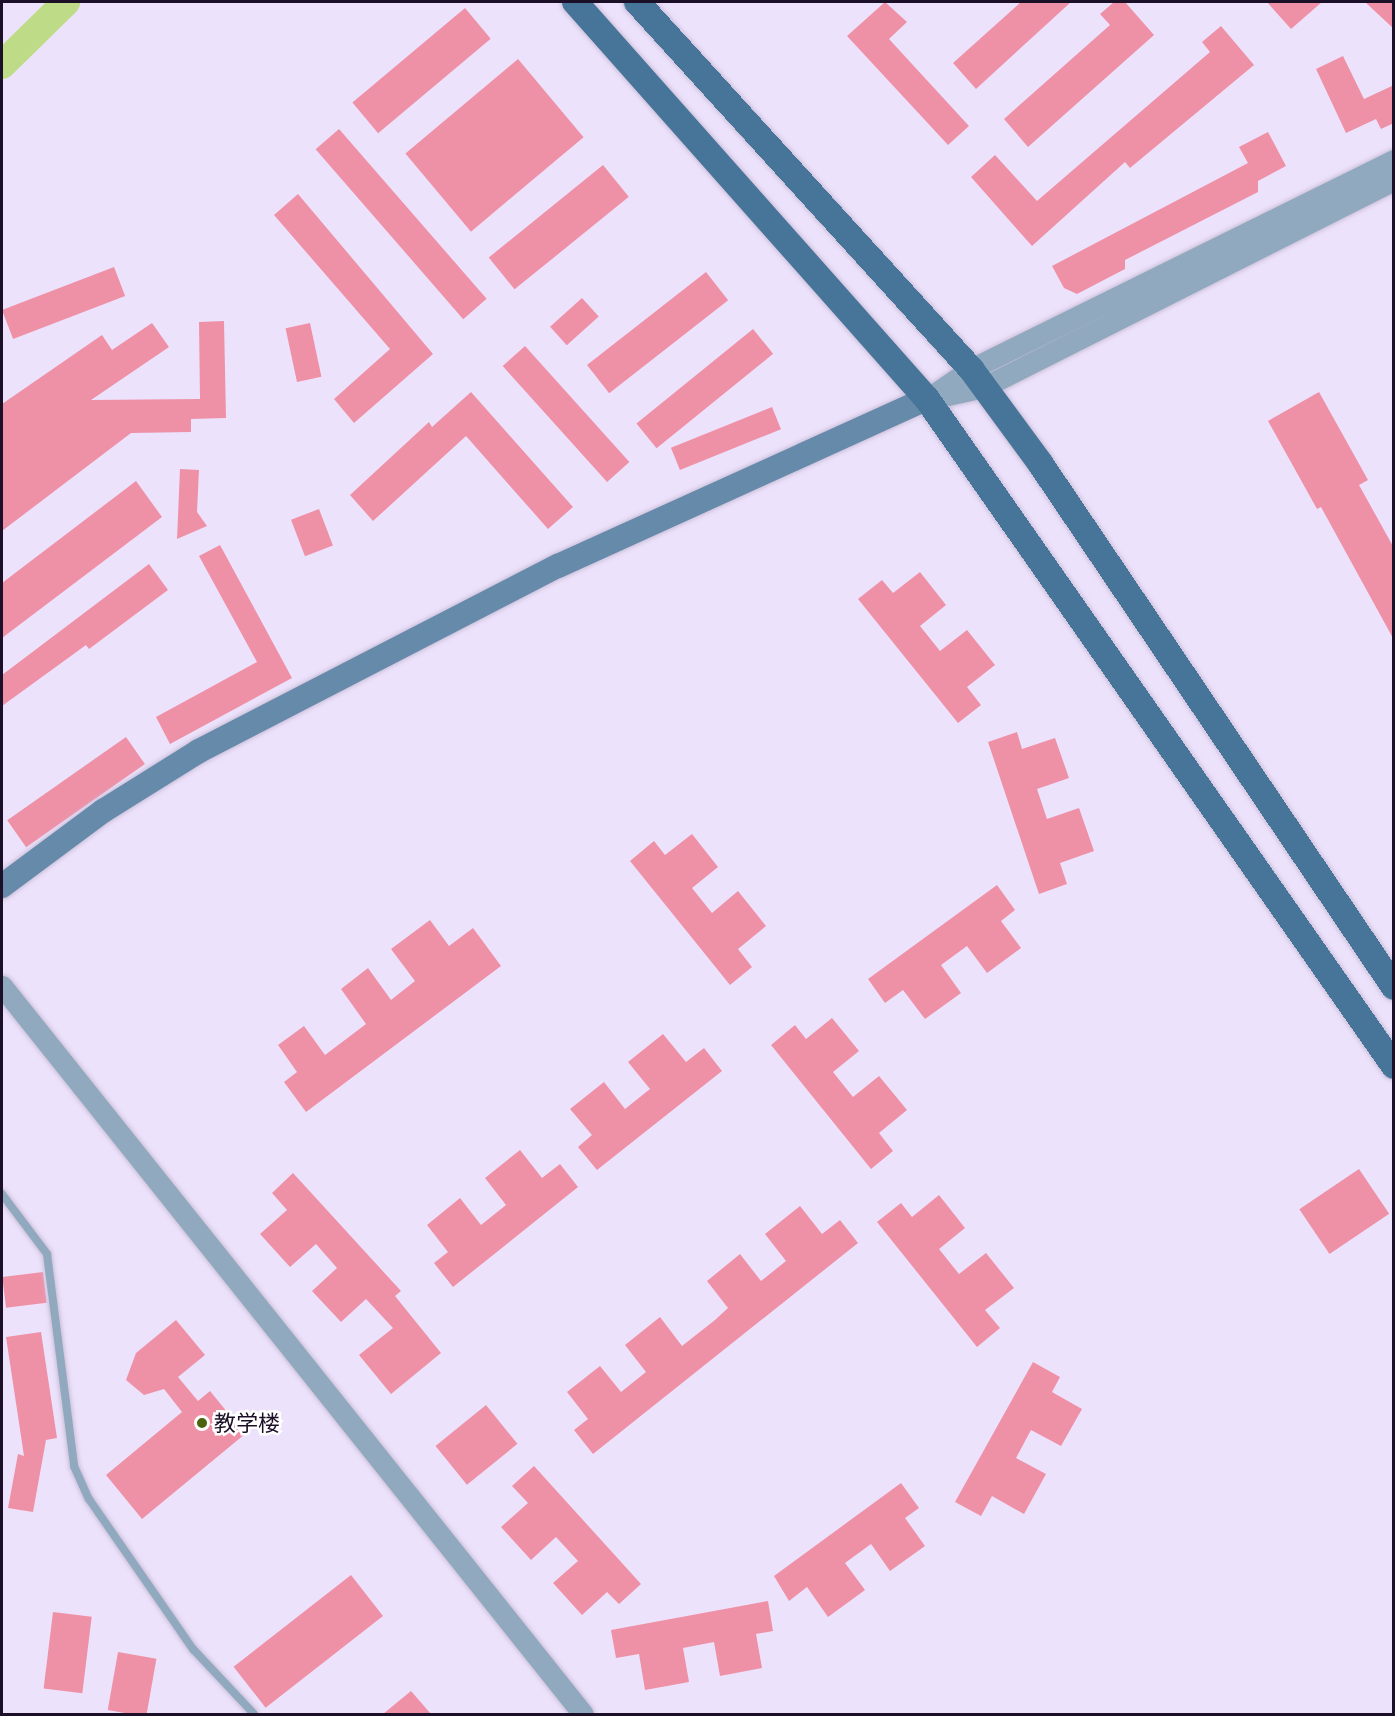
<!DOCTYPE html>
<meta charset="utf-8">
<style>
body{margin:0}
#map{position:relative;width:1395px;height:1716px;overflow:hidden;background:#ede2fc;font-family:"Exo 2","Noto Sans SC",sans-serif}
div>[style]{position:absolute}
.river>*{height:28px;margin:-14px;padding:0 14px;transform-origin:14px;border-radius:14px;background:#bedc87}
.building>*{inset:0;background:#ee91a7;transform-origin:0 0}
.roads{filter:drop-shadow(0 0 2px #cbc0da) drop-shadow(0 0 2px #cbc0da)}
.service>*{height:8px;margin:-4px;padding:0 4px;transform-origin:4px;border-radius:4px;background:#91a9be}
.tertiary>*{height:21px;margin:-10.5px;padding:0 10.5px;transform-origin:10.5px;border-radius:10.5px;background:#91a9be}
.secondary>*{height:24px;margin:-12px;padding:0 12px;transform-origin:12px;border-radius:12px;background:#668aa9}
.primary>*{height:26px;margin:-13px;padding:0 13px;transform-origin:13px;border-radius:13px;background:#477499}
.dots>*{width:16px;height:16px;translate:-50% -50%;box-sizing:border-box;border:3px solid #fff;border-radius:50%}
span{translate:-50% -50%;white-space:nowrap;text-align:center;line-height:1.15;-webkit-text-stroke:5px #fff;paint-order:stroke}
.poi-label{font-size:22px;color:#1b1027}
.left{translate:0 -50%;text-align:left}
.frame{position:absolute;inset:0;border:3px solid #1b1027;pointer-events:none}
</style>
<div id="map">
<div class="river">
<div style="left:2px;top:65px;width:90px;rotate:-44.5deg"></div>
</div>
<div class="building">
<div style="clip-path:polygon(885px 2px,907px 22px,889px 39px,969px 126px,948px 145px,847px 36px)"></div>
<div style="clip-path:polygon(1021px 2px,1071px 2px,976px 89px,953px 63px)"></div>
<div style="clip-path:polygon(1114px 2px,1125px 2px,1154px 35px,1028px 147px,1004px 119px,1110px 25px,1100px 14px)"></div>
<div style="clip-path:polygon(1267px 2px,1322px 2px,1291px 29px)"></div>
<div style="clip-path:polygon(1365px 2px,1394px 2px,1394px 29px)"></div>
<div style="left:465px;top:8px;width:40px;height:147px;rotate:50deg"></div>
<div style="clip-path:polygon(1221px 26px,1254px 65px,1130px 168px,1125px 162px,1032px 246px,971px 177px,995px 155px,1037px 201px,1210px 52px,1202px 42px)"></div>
<div style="clip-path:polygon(1343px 56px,1364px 99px,1394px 85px,1394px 123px,1381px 129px,1376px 119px,1346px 133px,1316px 69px)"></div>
<div style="left:518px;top:59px;width:102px;height:147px;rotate:50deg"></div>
<div style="left:339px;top:129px;width:225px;height:31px;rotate:49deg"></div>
<div style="clip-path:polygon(1268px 132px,1286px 166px,1258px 181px,1258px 192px,1125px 260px,1125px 269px,1077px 294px,1064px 288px,1052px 266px,1248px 163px,1239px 147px)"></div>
<div style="left:603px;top:165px;width:41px;height:147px;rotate:51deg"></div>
<div style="clip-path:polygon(298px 194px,433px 354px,354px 423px,334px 399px,390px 349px,274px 215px)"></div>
<div style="left:114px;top:267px;width:31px;height:120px;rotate:69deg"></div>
<div style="left:706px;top:272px;width:36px;height:151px;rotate:52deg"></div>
<div style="left:582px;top:298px;width:25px;height:43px;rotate:48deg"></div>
<div style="clip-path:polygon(224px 321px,226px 418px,191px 419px,191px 432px,131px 433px,2px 531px,2px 404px,102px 335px,112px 350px,152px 323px,169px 347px,91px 400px,200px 399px,199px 322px)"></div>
<div style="left:310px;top:323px;width:55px;height:25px;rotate:78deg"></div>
<div style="left:753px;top:329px;width:32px;height:150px;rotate:51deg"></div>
<div style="left:525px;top:346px;width:156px;height:30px;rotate:48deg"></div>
<div style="clip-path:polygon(471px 392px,573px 507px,548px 529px,466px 436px,373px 521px,350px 495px,429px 422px,432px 427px)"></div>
<div style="clip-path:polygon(1319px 392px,1368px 480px,1359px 485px,1394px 548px,1394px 640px,1321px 507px,1317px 509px,1268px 421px)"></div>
<div style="left:772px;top:407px;width:24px;height:109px;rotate:68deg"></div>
<div style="clip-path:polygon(180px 469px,199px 470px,197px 512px,207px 526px,177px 539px)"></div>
<div style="clip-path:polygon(136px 481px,162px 517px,2px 638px,2px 583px)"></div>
<div style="left:319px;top:509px;width:39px;height:30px;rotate:69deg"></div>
<div style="clip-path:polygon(220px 545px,292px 678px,170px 744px,156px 717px,257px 662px,199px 556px)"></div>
<div style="clip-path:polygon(149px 564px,168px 590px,89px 649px,86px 645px,2px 706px,2px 675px)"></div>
<div style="clip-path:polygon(920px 572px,946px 605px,920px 626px,940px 651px,967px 630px,995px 665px,967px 687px,981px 705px,958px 723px,858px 599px,882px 580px,893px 593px)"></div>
<div style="clip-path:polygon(1017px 732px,1022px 749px,1055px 738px,1069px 778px,1037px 789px,1047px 819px,1079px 808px,1094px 851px,1060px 863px,1067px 884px,1039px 894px,988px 742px)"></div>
<div style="left:126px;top:737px;width:33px;height:145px;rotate:55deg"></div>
<div style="clip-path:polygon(692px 834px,718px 867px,692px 888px,712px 913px,738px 891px,766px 926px,738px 949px,752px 967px,730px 985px,630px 861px,654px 841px,665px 855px)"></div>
<div style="clip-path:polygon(997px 885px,1015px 910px,1001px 921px,1021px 948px,987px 973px,967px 946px,941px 965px,961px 993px,925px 1019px,903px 990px,885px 1003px,868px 979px)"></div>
<div style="clip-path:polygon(430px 920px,449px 946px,473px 928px,501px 966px,306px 1112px,284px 1082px,297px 1072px,278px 1045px,304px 1026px,325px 1055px,366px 1024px,341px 989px,368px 968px,391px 1000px,415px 981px,391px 949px)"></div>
<div style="clip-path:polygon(832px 1018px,859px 1051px,833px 1072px,853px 1097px,879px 1076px,907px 1110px,879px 1133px,893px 1151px,871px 1169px,771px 1045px,795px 1025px,806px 1039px)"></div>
<div style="clip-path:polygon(663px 1034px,686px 1062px,704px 1048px,722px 1071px,597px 1170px,578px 1147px,592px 1135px,570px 1109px,604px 1082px,625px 1109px,650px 1089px,628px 1062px)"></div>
<div style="clip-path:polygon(520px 1150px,542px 1178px,560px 1164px,578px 1187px,453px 1287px,434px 1263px,448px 1252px,427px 1225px,460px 1198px,481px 1225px,506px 1205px,485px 1178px)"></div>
<div style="left:1359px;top:1169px;width:54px;height:72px;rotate:56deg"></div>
<div style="clip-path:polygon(293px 1173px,401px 1291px,395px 1296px,441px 1353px,391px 1394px,359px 1355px,393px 1328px,366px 1299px,341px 1322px,312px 1291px,337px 1268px,316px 1244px,290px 1267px,260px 1234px,287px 1210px,272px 1193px)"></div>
<div style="clip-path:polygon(939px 1195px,965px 1228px,939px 1249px,959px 1274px,986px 1253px,1014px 1288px,985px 1310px,1000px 1328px,977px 1347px,877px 1222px,901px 1203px,912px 1217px)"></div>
<div style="clip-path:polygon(800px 1206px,822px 1234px,840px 1220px,858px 1243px,593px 1454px,574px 1430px,588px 1419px,567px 1392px,600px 1366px,621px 1392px,646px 1372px,625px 1345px,660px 1317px,682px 1346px,715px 1320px,728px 1308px,707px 1281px,740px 1254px,761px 1281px,786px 1261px,765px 1234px)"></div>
<div style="left:43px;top:1272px;width:31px;height:41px;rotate:83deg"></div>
<div style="clip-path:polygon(176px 1320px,205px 1355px,178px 1377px,198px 1401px,210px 1391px,245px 1434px,142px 1519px,106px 1475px,182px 1412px,164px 1389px,144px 1395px,126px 1380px,136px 1353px)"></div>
<div style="clip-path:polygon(41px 1332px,57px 1438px,46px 1440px,33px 1512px,8px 1508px,18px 1454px,24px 1456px,6px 1337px)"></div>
<div style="clip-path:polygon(1033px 1362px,1060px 1377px,1052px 1392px,1082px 1409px,1061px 1446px,1031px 1430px,1016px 1458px,1046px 1474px,1024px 1514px,992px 1496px,981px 1516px,955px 1502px)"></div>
<div style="left:486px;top:1405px;width:50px;height:65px;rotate:51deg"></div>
<div style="clip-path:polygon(534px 1466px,641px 1584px,619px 1604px,607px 1592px,582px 1615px,553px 1583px,578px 1561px,556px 1537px,531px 1560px,501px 1527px,528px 1503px,512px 1486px)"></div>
<div style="clip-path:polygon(901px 1483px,919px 1508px,905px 1518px,925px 1546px,890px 1571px,871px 1544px,845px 1563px,865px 1590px,828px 1617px,807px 1587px,789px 1601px,774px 1576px)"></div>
<div style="left:351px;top:1575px;width:52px;height:149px;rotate:52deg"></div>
<div style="clip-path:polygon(768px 1601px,773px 1631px,756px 1634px,762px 1668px,720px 1676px,714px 1642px,683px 1648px,689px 1682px,645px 1690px,639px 1654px,616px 1658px,611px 1630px)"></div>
<div style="left:53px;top:1612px;width:39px;height:77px;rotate:7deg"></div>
<div style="left:118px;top:1652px;width:39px;height:59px;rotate:10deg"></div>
<div style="clip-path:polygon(411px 1691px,431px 1714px,383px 1714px)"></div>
</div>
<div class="roads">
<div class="service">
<div style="left:2px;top:1194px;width:75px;rotate:53.1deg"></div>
<div style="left:47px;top:1254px;width:214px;rotate:82.7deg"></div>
<div style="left:74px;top:1466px;width:36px;rotate:66deg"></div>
<div style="left:89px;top:1499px;width:183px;rotate:55.3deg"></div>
<div style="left:193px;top:1649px;width:89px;rotate:46.8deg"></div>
</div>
<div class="tertiary">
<div style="left:939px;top:397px;width:46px;rotate:-12.5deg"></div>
<div style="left:984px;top:387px;width:459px;rotate:-26.8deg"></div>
<div style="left:927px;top:399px;width:53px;rotate:-34.3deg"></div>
<div style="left:971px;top:369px;width:472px;rotate:-26.3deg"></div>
<div style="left:2px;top:986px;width:931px;rotate:51.41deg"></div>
</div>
<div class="secondary">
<div style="left:2px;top:886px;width:126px;rotate:-36.6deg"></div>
<div style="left:103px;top:811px;width:113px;rotate:-32deg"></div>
<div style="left:199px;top:751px;width:404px;rotate:-27.3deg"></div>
<div style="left:558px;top:566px;width:405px;rotate:-24.4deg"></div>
</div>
<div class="primary">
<div style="left:575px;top:2px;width:531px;rotate:48.44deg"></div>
<div style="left:927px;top:399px;width:814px;rotate:55deg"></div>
<div style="left:637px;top:2px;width:496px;rotate:47.7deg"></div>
<div style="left:971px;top:369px;width:117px;rotate:53.7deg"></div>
<div style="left:1040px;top:463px;width:632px;rotate:55.96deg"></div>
</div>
</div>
<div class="dots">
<div style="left:202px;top:1423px;background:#4b620e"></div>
</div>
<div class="poi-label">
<span class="left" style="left:214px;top:1423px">教学楼</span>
</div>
<div class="frame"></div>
</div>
